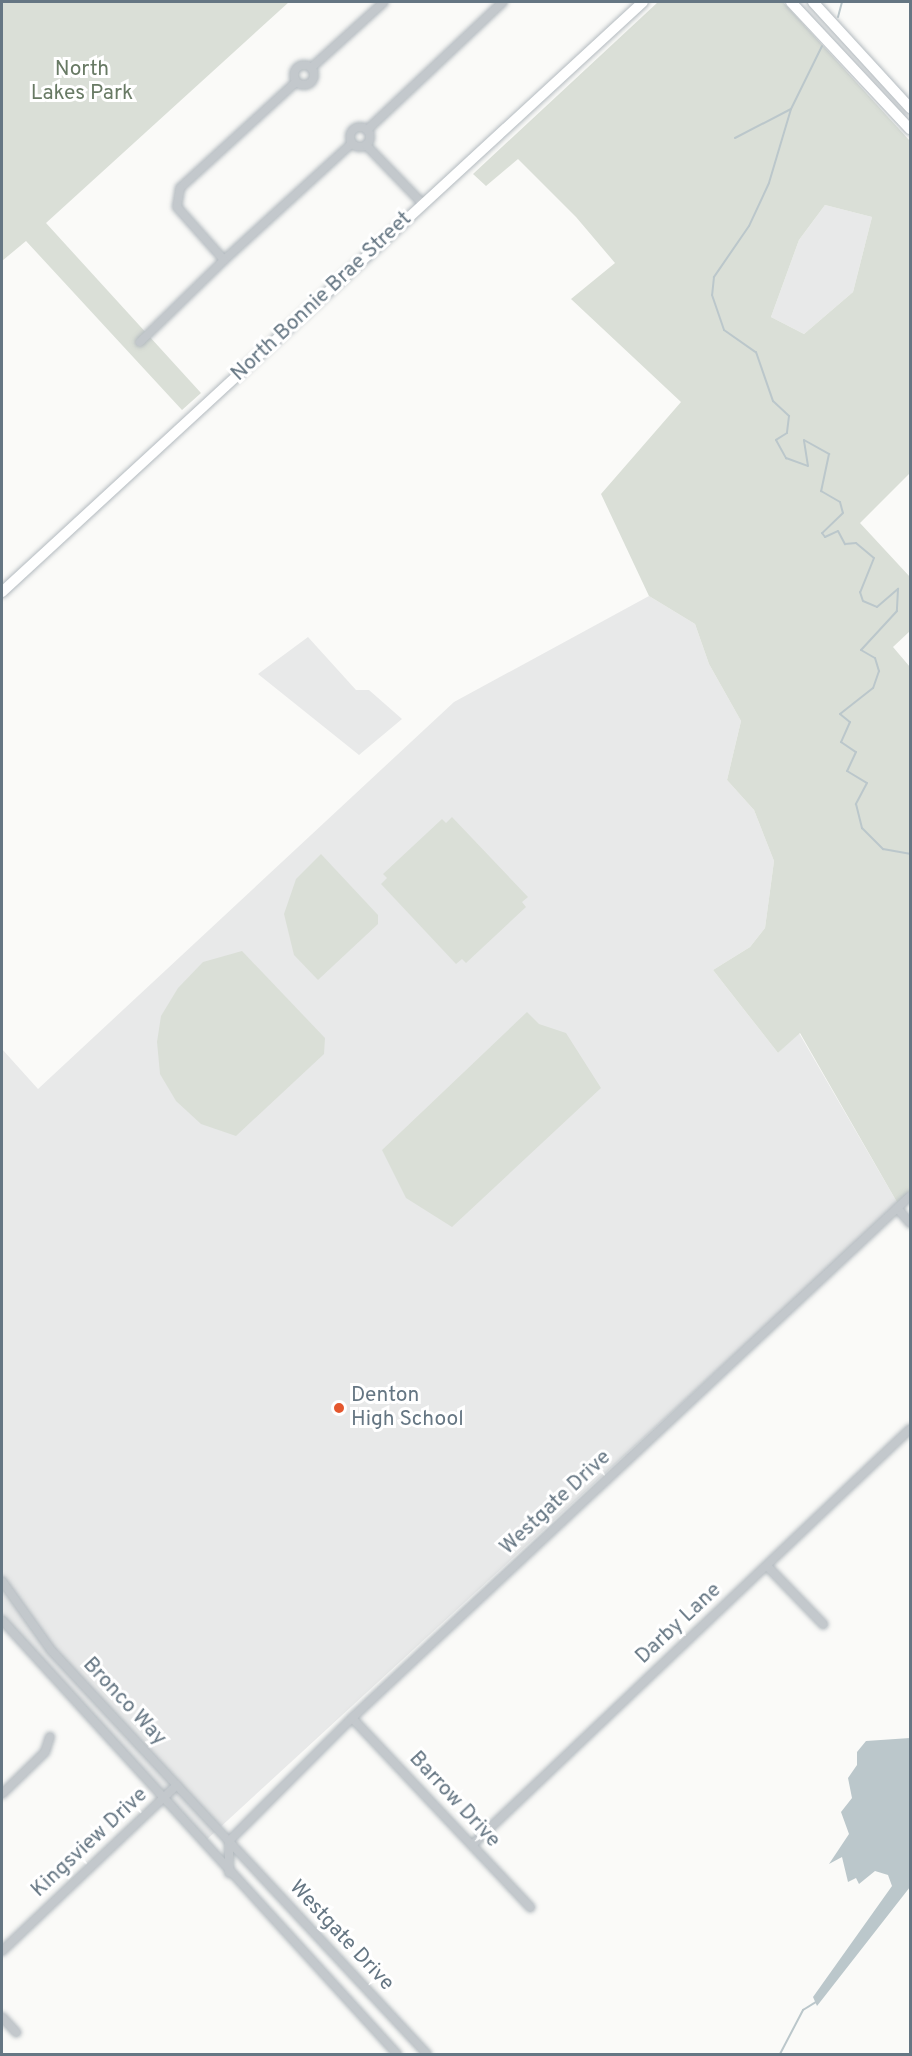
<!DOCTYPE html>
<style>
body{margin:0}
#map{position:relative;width:912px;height:2056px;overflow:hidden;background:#fafaf8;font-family:Overpass,sans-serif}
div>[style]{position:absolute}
.built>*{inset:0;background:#e8e9e9}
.green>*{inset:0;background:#dadfd7}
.water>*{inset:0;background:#bbc7cb}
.stream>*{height:2px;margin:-1px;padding:0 1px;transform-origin:1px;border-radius:1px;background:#bbc7cb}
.roads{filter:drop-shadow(0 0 2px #b3babf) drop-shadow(0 0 2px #b3babf)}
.street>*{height:8px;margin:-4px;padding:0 4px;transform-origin:4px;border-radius:4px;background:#c3c8cc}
.street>.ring{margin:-4px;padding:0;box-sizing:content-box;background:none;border:8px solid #c3c8cc;border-radius:50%}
.secondary>*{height:10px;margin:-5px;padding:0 5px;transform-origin:5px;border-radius:5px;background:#fff}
.dots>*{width:16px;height:16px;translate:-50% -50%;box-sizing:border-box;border:3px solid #fff;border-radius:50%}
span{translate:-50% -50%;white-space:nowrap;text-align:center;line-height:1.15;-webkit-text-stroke:6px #fff;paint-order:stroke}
.park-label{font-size:21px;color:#687a64}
.street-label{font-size:21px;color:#657683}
.poi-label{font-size:21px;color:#657683}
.left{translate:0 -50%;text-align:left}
.frame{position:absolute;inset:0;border:3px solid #657683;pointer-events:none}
</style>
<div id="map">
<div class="built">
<div style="clip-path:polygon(825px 205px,872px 217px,853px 292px,804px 334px,771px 317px,799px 240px)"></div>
<div style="clip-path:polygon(649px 596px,695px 624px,709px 664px,741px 721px,727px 780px,754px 810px,774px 861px,765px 928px,750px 947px,713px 970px,778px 1053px,799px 1033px,898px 1204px,203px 1843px,12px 1631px,2px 1613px,2px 1049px,38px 1089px,454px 702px)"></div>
<div style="clip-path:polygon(308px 637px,356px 690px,369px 690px,402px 719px,359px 755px,258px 674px)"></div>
</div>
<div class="green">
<div style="clip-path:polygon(2px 2px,289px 2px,46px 223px,201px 393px,182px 410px,26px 241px,2px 261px)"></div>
<div style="clip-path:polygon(evenodd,658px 2px,783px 2px,910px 141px,910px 473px,860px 523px,910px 577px,910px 631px,893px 647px,910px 667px,910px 1192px,898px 1204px,800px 1033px,778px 1053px,713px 970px,750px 947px,765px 928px,774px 861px,754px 810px,727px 780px,741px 721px,709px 664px,695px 624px,649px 596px,601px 494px,681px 402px,571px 299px,615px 263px,576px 217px,518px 159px,486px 186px,473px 174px,658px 2px,825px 205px,872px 217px,853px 292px,804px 334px,771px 317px,799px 240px,825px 205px)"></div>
<div style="clip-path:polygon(452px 817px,528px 897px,522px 902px,526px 907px,466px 963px,462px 959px,456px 964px,381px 884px,387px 878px,383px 874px,442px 819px,446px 823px)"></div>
<div style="clip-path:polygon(321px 854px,378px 915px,378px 924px,318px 980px,294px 955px,284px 914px,296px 879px)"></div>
<div style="clip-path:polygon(242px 951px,325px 1038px,324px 1054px,236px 1136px,201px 1124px,176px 1101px,160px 1074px,157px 1042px,161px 1016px,178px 988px,203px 962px)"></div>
<div style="clip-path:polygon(527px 1012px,539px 1024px,566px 1033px,601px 1088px,452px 1227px,406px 1198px,382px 1150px)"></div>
</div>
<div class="water">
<div style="clip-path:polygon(910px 1738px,910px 1887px,817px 2006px,813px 1997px,892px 1886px,888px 1875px,875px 1871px,859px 1884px,856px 1878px,848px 1882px,842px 1857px,829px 1864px,849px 1834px,841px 1812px,852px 1798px,848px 1778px,857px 1765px,857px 1752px,866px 1741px)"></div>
</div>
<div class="stream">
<div style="left:838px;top:17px;width:16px;rotate:-75deg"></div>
<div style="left:791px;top:109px;width:77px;rotate:106.6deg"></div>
<div style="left:769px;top:183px;width:47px;rotate:114.9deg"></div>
<div style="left:749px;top:226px;width:62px;rotate:124.5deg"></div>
<div style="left:714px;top:277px;width:18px;rotate:96deg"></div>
<div style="left:712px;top:295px;width:37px;rotate:71deg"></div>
<div style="left:724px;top:330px;width:39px;rotate:35deg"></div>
<div style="left:756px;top:352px;width:52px;rotate:70.9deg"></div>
<div style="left:773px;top:401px;width:22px;rotate:43deg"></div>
<div style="left:789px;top:416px;width:17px;rotate:97deg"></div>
<div style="left:787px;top:433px;width:13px;rotate:148deg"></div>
<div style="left:776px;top:440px;width:21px;rotate:61deg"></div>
<div style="left:786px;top:458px;width:23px;rotate:20deg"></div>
<div style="left:808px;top:466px;width:26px;rotate:-99deg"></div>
<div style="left:804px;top:440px;width:29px;rotate:29deg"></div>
<div style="left:829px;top:454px;width:38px;rotate:102deg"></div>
<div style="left:821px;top:491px;width:22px;rotate:30deg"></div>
<div style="left:840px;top:502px;width:11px;rotate:75deg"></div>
<div style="left:843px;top:513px;width:29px;rotate:136deg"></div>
<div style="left:822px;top:533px;width:5px;rotate:53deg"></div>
<div style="left:825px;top:537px;width:14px;rotate:-25deg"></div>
<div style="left:838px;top:531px;width:15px;rotate:62deg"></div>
<div style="left:845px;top:544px;width:11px;rotate:-5deg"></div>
<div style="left:856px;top:543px;width:23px;rotate:40deg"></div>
<div style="left:874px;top:558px;width:37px;rotate:112deg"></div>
<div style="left:860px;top:592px;width:9px;rotate:72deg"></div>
<div style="left:863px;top:601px;width:15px;rotate:23deg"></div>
<div style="left:877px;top:607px;width:28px;rotate:-41deg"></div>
<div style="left:898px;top:589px;width:22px;rotate:93deg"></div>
<div style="left:897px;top:611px;width:53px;rotate:132.7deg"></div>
<div style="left:861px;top:650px;width:16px;rotate:30deg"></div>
<div style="left:875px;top:658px;width:14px;rotate:73deg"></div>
<div style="left:879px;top:671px;width:18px;rotate:109deg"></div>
<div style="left:873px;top:688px;width:42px;rotate:141.8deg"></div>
<div style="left:840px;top:714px;width:13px;rotate:39deg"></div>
<div style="left:850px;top:722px;width:22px;rotate:114deg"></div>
<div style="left:841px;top:742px;width:18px;rotate:34deg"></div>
<div style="left:856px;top:752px;width:21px;rotate:115deg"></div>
<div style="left:847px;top:771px;width:23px;rotate:31deg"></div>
<div style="left:867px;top:783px;width:24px;rotate:118deg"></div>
<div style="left:856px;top:804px;width:25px;rotate:76deg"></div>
<div style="left:862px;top:828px;width:30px;rotate:45deg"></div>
<div style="left:883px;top:849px;width:27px;rotate:10deg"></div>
<div style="left:735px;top:138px;width:63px;rotate:-27.4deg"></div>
<div style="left:791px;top:109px;width:70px;rotate:-63.8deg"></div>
<div style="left:780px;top:2054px;width:50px;rotate:-62.4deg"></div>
<div style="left:803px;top:2010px;width:15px;rotate:-32deg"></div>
</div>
<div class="roads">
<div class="street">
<div class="ring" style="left:294px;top:65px;width:12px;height:12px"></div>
<div style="left:311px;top:68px;width:98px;rotate:-42.1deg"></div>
<div style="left:296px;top:82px;width:157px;rotate:137.6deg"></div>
<div style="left:180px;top:188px;width:19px;rotate:99deg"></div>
<div style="left:177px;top:207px;width:71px;rotate:48.4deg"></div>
<div style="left:224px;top:260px;width:173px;rotate:-42.4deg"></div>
<div class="ring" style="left:350px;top:127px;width:12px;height:12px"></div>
<div style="left:367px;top:130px;width:187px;rotate:-43.3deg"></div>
<div style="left:366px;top:145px;width:82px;rotate:46deg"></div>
<div style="left:140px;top:342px;width:117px;rotate:-44.3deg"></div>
<div style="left:897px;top:1208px;width:20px;rotate:49deg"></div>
<div style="left:767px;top:1566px;width:81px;rotate:46deg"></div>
<div style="left:2px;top:1581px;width:85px;rotate:54.6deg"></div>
<div style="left:51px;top:1650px;width:552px;rotate:47.06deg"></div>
<div style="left:2px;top:1620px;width:587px;rotate:47.69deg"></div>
<div style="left:352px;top:1718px;width:260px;rotate:46.7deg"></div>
<div style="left:2px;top:1794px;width:60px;rotate:-44.3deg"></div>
<div style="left:45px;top:1752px;width:16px;rotate:-72deg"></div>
<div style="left:472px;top:1845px;width:604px;rotate:-43.52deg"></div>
<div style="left:229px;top:1873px;width:32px;rotate:-90deg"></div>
<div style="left:229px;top:1841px;width:174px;rotate:-45deg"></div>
<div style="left:352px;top:1718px;width:764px;rotate:-43.09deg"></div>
<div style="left:2px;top:1951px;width:241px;rotate:-43.5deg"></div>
<div style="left:2px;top:2017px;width:21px;rotate:47deg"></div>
</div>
<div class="secondary">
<div style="left:791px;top:2px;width:174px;rotate:46.9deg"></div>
<div style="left:813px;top:2px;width:144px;rotate:47.5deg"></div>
<div style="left:2px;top:592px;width:871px;rotate:-42.63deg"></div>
</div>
</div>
<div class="dots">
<div style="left:339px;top:1408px;background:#e4572e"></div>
</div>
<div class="park-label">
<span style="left:82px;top:82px">North<br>Lakes Park</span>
</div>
<div class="street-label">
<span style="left:322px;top:297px;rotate:-43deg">North Bonnie Brae Street</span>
<span style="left:556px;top:1503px;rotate:-43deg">Westgate Drive</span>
<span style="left:679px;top:1624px;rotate:-43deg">Darby Lane</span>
<span style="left:124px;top:1702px;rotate:47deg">Bronco Way</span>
<span style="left:454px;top:1800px;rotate:47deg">Barrow Drive</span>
<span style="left:90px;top:1843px;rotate:-43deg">Kingsview Drive</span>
<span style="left:341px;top:1936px;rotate:47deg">Westgate Drive</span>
</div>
<div class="poi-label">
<span class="left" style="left:351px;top:1408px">Denton<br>High School</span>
</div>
<div class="frame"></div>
</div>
